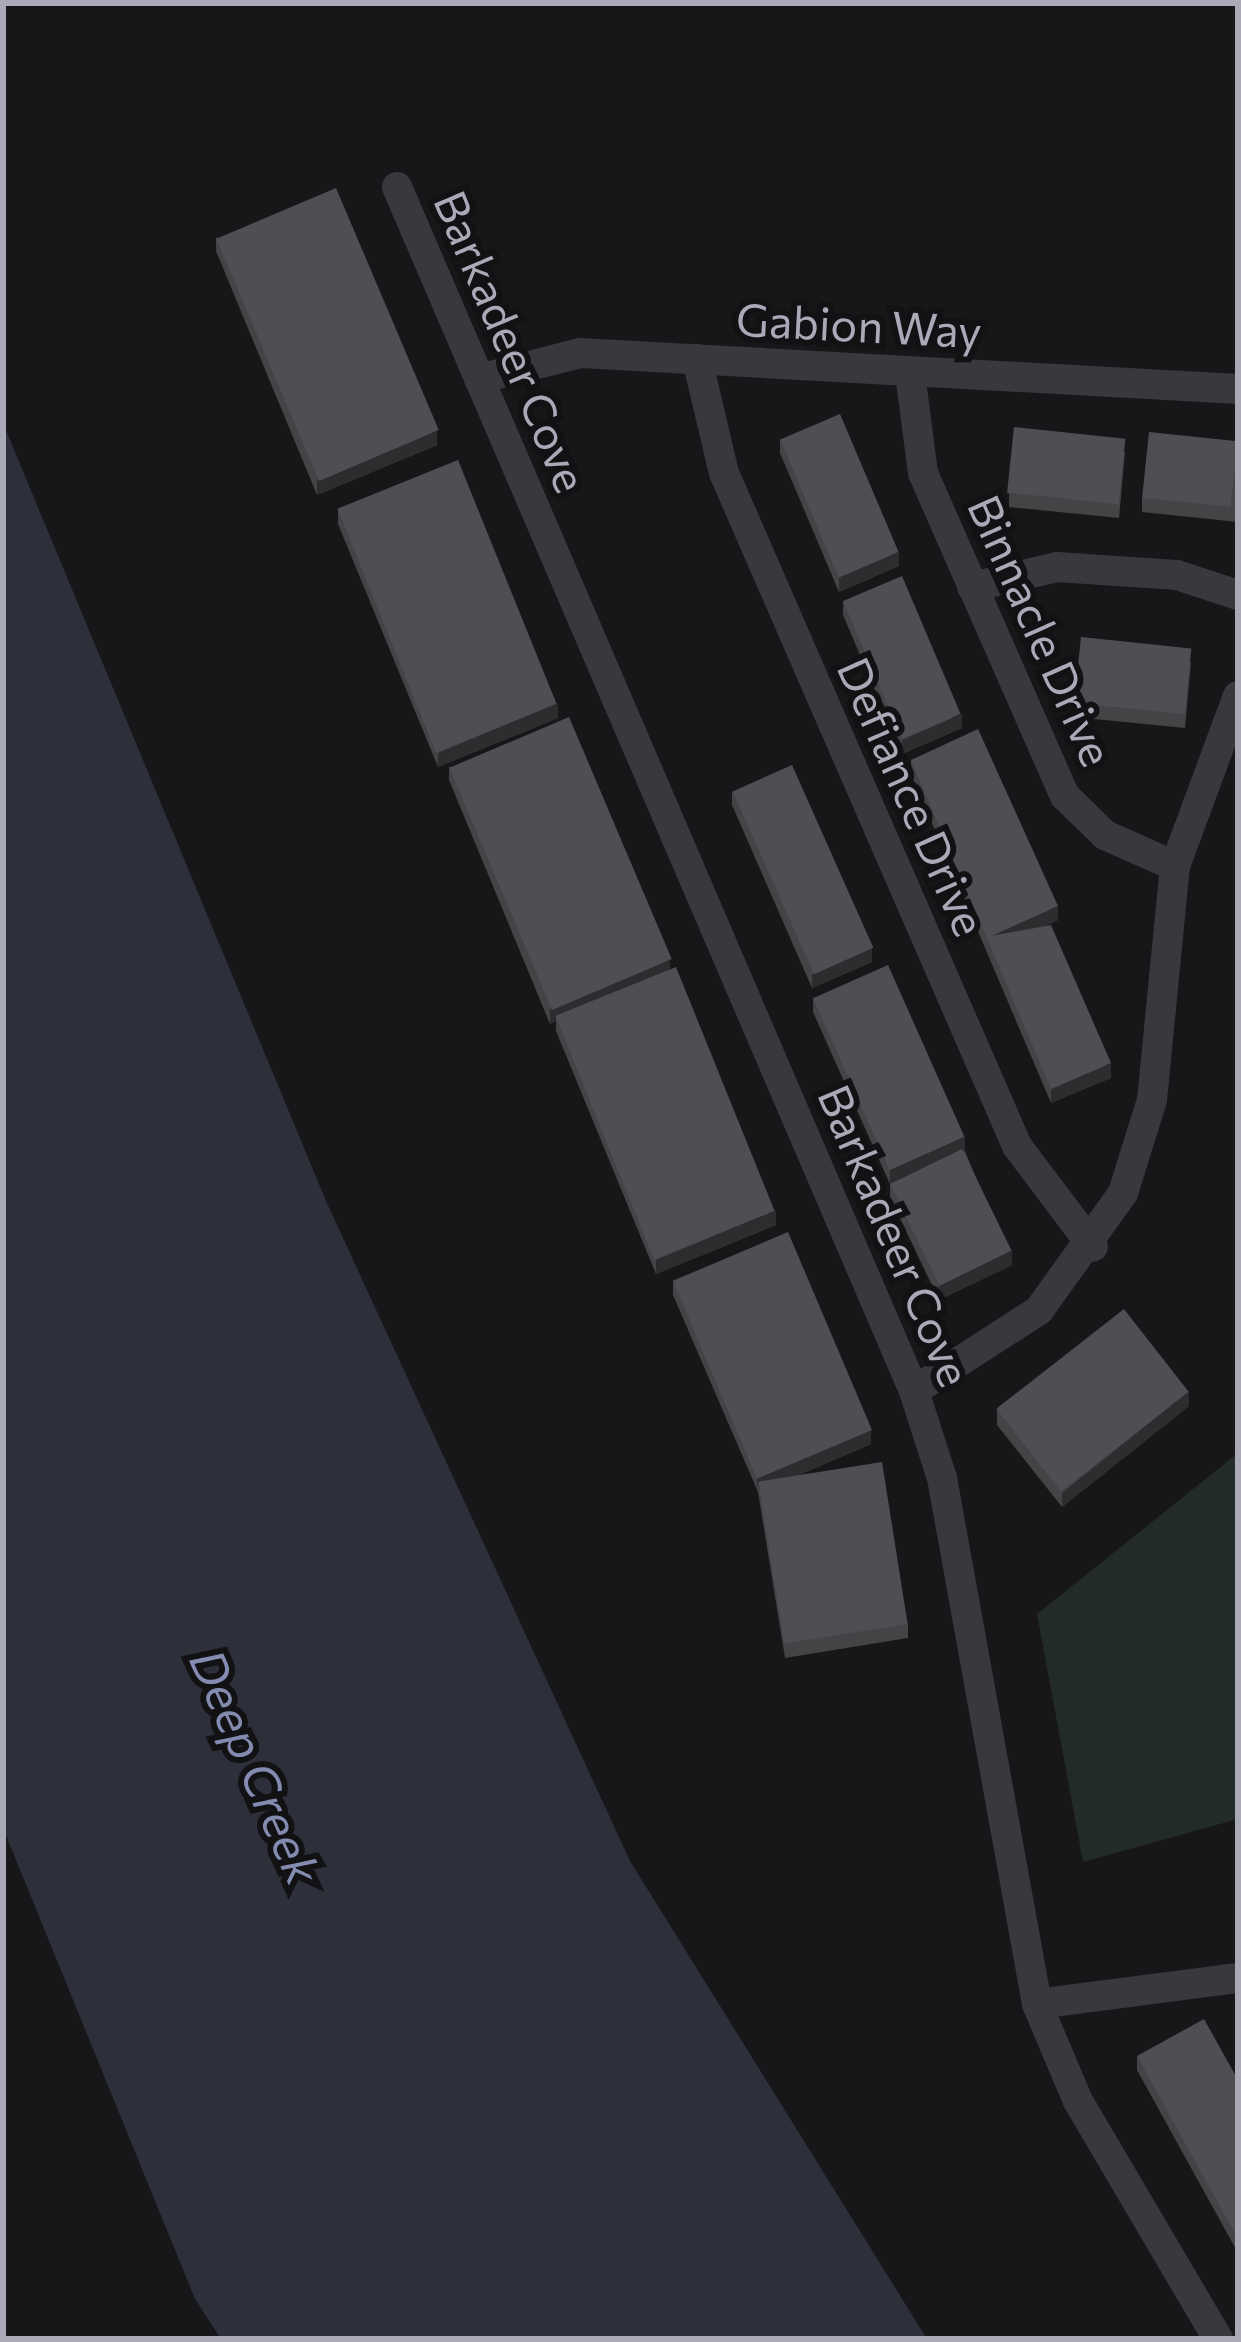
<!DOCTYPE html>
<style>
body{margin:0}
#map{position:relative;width:1241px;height:2342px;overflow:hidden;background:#171618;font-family:Commissioner,sans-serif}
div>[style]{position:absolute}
.green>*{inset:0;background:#232b27}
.water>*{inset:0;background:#2d303b}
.minor>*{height:30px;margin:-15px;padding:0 15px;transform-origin:15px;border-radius:15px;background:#39383d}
.wall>*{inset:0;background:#444447}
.shaded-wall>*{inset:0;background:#2d2d2f}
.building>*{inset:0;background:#4f4f53;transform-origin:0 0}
span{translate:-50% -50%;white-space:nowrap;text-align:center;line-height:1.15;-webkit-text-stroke:12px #121113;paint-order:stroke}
.street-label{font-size:45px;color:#aaa9b7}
.water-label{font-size:48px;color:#838bb0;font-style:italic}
.frame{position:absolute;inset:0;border:6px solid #aaa9b7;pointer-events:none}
</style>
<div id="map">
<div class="green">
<div style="clip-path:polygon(1238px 1453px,1238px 1819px,1083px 1862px,1037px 1614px)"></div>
</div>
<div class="water">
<div style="clip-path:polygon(3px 423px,326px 1201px,630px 1861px,927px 2339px,221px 2339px,195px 2299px,3px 1828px)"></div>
</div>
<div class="minor">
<div style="left:397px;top:187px;width:1310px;rotate:66.76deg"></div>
<div style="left:914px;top:1391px;width:91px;rotate:72.2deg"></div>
<div style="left:942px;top:1478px;width:535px;rotate:79.76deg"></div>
<div style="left:1037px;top:2004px;width:105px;rotate:67.1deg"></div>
<div style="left:1078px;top:2101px;width:276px;rotate:59.5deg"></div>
<div style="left:697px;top:359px;width:117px;rotate:76.7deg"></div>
<div style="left:724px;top:473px;width:734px;rotate:66.47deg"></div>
<div style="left:1017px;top:1146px;width:126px;rotate:53deg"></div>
<div style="left:910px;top:373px;width:101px;rotate:82.6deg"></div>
<div style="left:923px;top:473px;width:353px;rotate:66.3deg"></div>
<div style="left:1065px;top:796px;width:56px;rotate:44.3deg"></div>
<div style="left:1105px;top:835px;width:77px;rotate:23.9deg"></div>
<div style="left:479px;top:379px;width:104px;rotate:-14.4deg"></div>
<div style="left:580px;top:353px;width:659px;rotate:3.13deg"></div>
<div style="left:972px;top:587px;width:87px;rotate:-13.2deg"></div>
<div style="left:1057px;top:567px;width:120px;rotate:3.8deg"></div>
<div style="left:1177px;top:575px;width:64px;rotate:18.2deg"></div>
<div style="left:914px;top:1391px;width:149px;rotate:-32.9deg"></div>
<div style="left:1039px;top:1310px;width:144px;rotate:-54.3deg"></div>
<div style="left:1123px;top:1193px;width:97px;rotate:-72.7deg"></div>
<div style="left:1152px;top:1100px;width:235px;rotate:-84.4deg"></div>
<div style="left:1175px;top:866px;width:181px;rotate:-69.7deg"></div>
<div style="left:1037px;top:2004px;width:203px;rotate:-7.4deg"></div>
</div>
<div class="wall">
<div style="clip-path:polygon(216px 237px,437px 445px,317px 495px,216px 251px)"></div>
<div style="clip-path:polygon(780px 439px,899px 566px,839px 592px,780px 453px)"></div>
<div style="clip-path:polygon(1238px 441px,1238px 522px,1142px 512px,1142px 498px)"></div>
<div style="clip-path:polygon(1125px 452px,1119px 518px,1009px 507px,1009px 493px)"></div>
<div style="clip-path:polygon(338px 510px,558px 718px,438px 767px,338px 524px)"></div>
<div style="clip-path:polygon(843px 601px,962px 728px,902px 754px,843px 615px)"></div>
<div style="clip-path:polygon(1191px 662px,1185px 728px,1074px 717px,1074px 703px)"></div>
<div style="clip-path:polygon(911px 760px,1058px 920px,1045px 926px,1111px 1078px,1051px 1103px,911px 774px)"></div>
<div style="clip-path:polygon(449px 766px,670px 970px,776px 1225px,656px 1274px,556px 1031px,556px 1021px,550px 1024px,449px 780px)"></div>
<div style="clip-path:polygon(732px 791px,872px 962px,812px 988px,732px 805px)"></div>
<div style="clip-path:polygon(813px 998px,965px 1151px,1012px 1265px,939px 1300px,890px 1197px,890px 1184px,813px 1012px)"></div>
<div style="clip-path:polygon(673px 1281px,871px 1444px,799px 1475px,908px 1624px,908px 1638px,785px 1658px,758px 1492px,673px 1295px)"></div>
<div style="clip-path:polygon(1189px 1406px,1062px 1507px,997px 1425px,997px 1410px)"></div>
<div style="clip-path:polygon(1137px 2056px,1238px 2080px,1238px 2253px,1137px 2070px)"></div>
</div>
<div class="shaded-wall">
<div style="clip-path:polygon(437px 431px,437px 445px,317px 495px,317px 480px)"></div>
<div style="clip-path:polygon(899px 552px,899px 566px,839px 592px,839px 577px)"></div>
<div style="clip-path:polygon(558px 703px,558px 718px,438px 767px,438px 753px)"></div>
<div style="clip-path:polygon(962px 714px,962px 728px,902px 754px,902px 740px)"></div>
<div style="clip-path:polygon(1058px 906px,1058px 920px,991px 951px,991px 936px)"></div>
<div style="clip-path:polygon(872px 948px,872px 962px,812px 988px,812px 974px)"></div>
<div style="clip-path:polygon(670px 960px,670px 974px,556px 1016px,556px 1021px,550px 1024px,550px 1009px)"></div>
<div style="clip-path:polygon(1111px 1063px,1111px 1078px,1051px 1103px,1051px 1089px)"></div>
<div style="clip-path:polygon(965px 1136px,965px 1151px,890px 1184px,890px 1170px)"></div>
<div style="clip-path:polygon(776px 1210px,776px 1225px,656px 1274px,656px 1260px)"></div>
<div style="clip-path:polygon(1012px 1250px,1012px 1265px,939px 1300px,939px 1285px)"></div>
<div style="clip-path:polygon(1189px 1391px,1189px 1406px,1062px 1507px,1062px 1493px)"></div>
<div style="clip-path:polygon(871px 1430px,871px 1444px,760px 1491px,758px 1481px,757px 1492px,757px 1478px)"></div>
</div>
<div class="building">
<div style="left:336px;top:188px;width:263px;height:130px;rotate:67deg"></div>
<div style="left:840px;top:414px;width:150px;height:65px;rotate:67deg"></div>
<div style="left:1014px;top:427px;width:112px;height:66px;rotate:6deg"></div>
<div style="left:1149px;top:432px;width:89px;height:66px;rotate:6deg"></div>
<div style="left:458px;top:460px;width:263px;height:130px;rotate:68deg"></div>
<div style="left:902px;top:576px;width:150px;height:64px;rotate:67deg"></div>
<div style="left:1081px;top:637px;width:111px;height:66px;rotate:6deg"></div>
<div style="left:569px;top:717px;width:263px;height:130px;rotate:67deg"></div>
<div style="clip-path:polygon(978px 729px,1058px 906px,991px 936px,1051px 925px,1111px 1063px,1051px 1089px,911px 760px)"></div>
<div style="left:792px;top:765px;width:200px;height:65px;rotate:66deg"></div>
<div style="left:888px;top:965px;width:188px;height:82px;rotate:66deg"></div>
<div style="left:676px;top:967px;width:263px;height:130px;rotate:68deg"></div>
<div style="left:962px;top:1149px;width:113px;height:80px;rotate:64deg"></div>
<div style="left:788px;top:1232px;width:215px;height:125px;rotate:67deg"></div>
<div style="left:1124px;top:1309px;width:105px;height:162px;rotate:52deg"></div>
<div style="left:882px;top:1462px;width:164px;height:125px;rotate:81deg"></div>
<div style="clip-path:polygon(1204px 2019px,1238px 2080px,1238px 2239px,1137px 2056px)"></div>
</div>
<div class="street-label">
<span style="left:859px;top:324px;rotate:3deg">Gabion Way</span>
<span style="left:512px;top:341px;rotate:67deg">Barkadeer Cove</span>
<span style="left:1042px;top:630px;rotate:66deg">Binnacle Drive</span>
<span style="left:913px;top:796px;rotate:66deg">Defiance Drive</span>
<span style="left:896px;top:1235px;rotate:67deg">Barkadeer Cove</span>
</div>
<div class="water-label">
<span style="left:257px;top:1766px;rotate:66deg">Deep Creek</span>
</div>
<div class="frame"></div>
</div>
